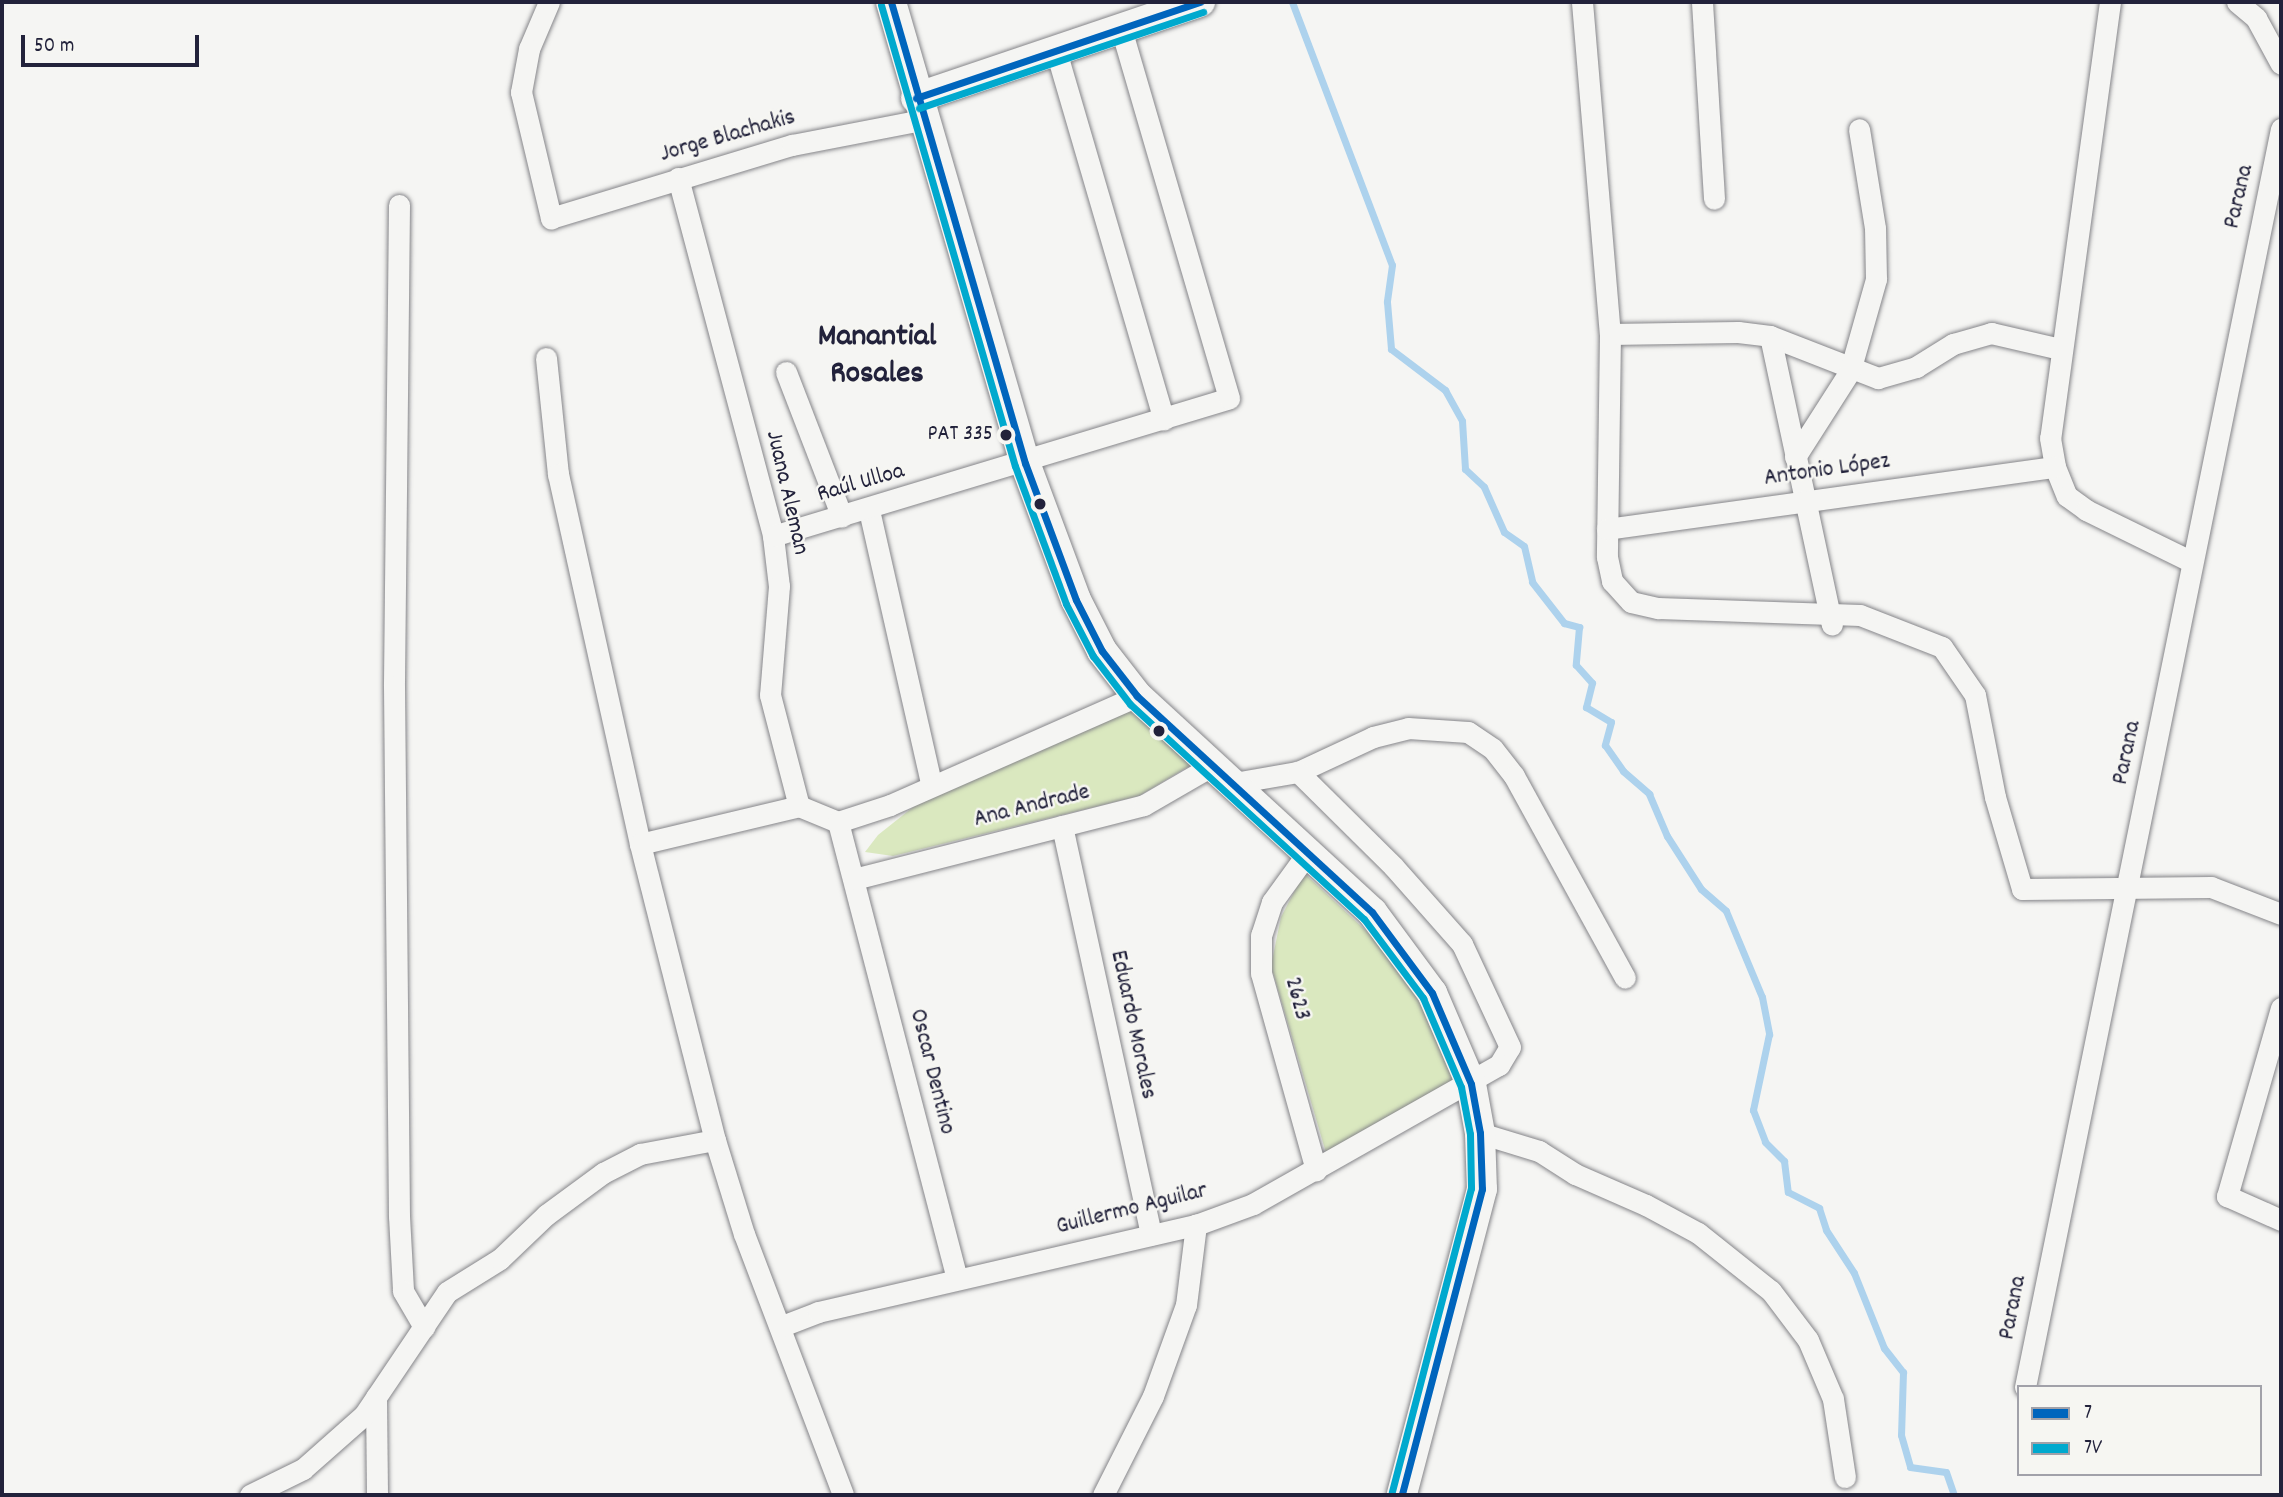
<!DOCTYPE html>
<meta charset="utf-8">
<style>
body{margin:0}
#map{position:relative;width:2283px;height:1497px;overflow:hidden;background:#f5f5f3;font-family:Dekko,sans-serif}
div>[style]{position:absolute}
.green>*{inset:0;background:#dae8bf}
.stream>*{height:7px;margin:-3.5px;padding:0 3.5px;transform-origin:3.5px;border-radius:3.5px;background:#add2ed}
.roads{filter:drop-shadow(0 0 2px #858589) drop-shadow(0 0 2px #858589)}
.street>*{height:21px;margin:-10.5px;padding:0 10.5px;transform-origin:10.5px;border-radius:10.5px;background:#f5f5f3}
.secondary>*{height:30px;margin:-15px;padding:0 15px;transform-origin:15px;border-radius:15px;background:#f5f5f3}
.bus-1>*{height:7px;margin:-3.5px;padding:0 3.5px;transform-origin:3.5px;border-radius:3.5px;background:#0065bd}
.bus-2>*{height:7px;margin:-3.5px;padding:0 3.5px;transform-origin:3.5px;border-radius:3.5px;background:#00a9ce}
.dots>*{width:19px;height:19px;translate:-50% -50%;box-sizing:border-box;border:4px solid #f6f6f2;border-radius:50%}
span{translate:-50% -50%;white-space:nowrap;text-align:center;line-height:1.15;-webkit-text-stroke:5px #f6f6f2;paint-order:stroke}
.bus-label{font-size:22px;color:#22223b}
.right{translate:-100% -50%;text-align:right}
.street-label{font-size:24px;color:#22223b}
.district-label{font-size:32px;color:#22223b;font-weight:700}
.frame{position:absolute;inset:0;border:4px solid #22223b;pointer-events:none}
.legend{position:absolute;left:2017px;top:1385px;width:245px;height:91px;box-sizing:border-box;background:#f6f6f2;border:2px solid #a1a1a9;margin:0;padding:9px 12px;list-style:none;font-size:21px;color:#22223b}
.legend li{display:flex;align-items:center;gap:14px;height:35px}
.legend b{width:35px;border:2px solid #a1a1a9}
.scale{position:absolute;left:21px;top:35px;width:178px;height:32px;box-sizing:border-box;border:4px solid #22223b;border-top:0;padding-left:9px;font-size:21px;line-height:24px;white-space:nowrap;color:#22223b;-webkit-text-stroke:5px #f6f6f2;paint-order:stroke}
</style>
<div id="map">
<div class="green">
<div style="clip-path:polygon(1127px 709px,1196px 762px,1139px 796px,893px 856px,865px 852px,878px 835px,927px 796px)"></div>
<div style="clip-path:polygon(1304px 873px,1391px 954px,1438px 1027px,1457px 1079px,1329px 1163px,1271px 966px,1281px 917px)"></div>
</div>
<div class="stream">
<div style="left:1292px;top:2px;width:281px;rotate:69.2deg"></div>
<div style="left:1392px;top:265px;width:37px;rotate:98deg"></div>
<div style="left:1387px;top:302px;width:47px;rotate:85.1deg"></div>
<div style="left:1391px;top:349px;width:68px;rotate:37.2deg"></div>
<div style="left:1445px;top:390px;width:35px;rotate:61deg"></div>
<div style="left:1462px;top:421px;width:48px;rotate:86.4deg"></div>
<div style="left:1465px;top:469px;width:26px;rotate:43deg"></div>
<div style="left:1484px;top:487px;width:49px;rotate:66deg"></div>
<div style="left:1504px;top:532px;width:24px;rotate:35deg"></div>
<div style="left:1524px;top:546px;width:37px;rotate:77deg"></div>
<div style="left:1532px;top:582px;width:52px;rotate:52deg"></div>
<div style="left:1564px;top:623px;width:16px;rotate:15deg"></div>
<div style="left:1579px;top:627px;width:38px;rotate:95deg"></div>
<div style="left:1576px;top:665px;width:24px;rotate:48deg"></div>
<div style="left:1592px;top:683px;width:25px;rotate:104deg"></div>
<div style="left:1586px;top:707px;width:29px;rotate:31deg"></div>
<div style="left:1611px;top:722px;width:24px;rotate:105deg"></div>
<div style="left:1605px;top:745px;width:32px;rotate:55deg"></div>
<div style="left:1623px;top:771px;width:35px;rotate:41deg"></div>
<div style="left:1649px;top:794px;width:46px;rotate:66.8deg"></div>
<div style="left:1667px;top:836px;width:63px;rotate:57.3deg"></div>
<div style="left:1701px;top:889px;width:33px;rotate:41deg"></div>
<div style="left:1726px;top:911px;width:93px;rotate:67.3deg"></div>
<div style="left:1762px;top:997px;width:38px;rotate:79deg"></div>
<div style="left:1769px;top:1034px;width:78px;rotate:101.9deg"></div>
<div style="left:1753px;top:1110px;width:34px;rotate:69deg"></div>
<div style="left:1765px;top:1142px;width:27px;rotate:45deg"></div>
<div style="left:1784px;top:1161px;width:31px;rotate:83deg"></div>
<div style="left:1788px;top:1192px;width:35px;rotate:27deg"></div>
<div style="left:1819px;top:1208px;width:23px;rotate:72deg"></div>
<div style="left:1826px;top:1230px;width:51px;rotate:56.9deg"></div>
<div style="left:1854px;top:1273px;width:81px;rotate:68.2deg"></div>
<div style="left:1884px;top:1348px;width:31px;rotate:52deg"></div>
<div style="left:1903px;top:1372px;width:63px;rotate:91.8deg"></div>
<div style="left:1901px;top:1435px;width:33px;rotate:74deg"></div>
<div style="left:1910px;top:1467px;width:36px;rotate:8deg"></div>
<div style="left:1946px;top:1472px;width:24px;rotate:71deg"></div>
</div>
<div class="roads">
<div class="street">
<div style="left:549px;top:2px;width:51px;rotate:113.1deg"></div>
<div style="left:529px;top:49px;width:44px;rotate:100.5deg"></div>
<div style="left:521px;top:92px;width:130px;rotate:76.6deg"></div>
<div style="left:551px;top:218px;width:252px;rotate:-16.9deg"></div>
<div style="left:792px;top:145px;width:132px;rotate:-10.9deg"></div>
<div style="left:1582px;top:2px;width:333px;rotate:85.2deg"></div>
<div style="left:1610px;top:334px;width:223px;rotate:90.8deg"></div>
<div style="left:1607px;top:557px;width:25px;rotate:78deg"></div>
<div style="left:1612px;top:581px;width:28px;rotate:48deg"></div>
<div style="left:1631px;top:602px;width:28px;rotate:13deg"></div>
<div style="left:1658px;top:608px;width:202px;rotate:2deg"></div>
<div style="left:1860px;top:615px;width:88px;rotate:21.3deg"></div>
<div style="left:1942px;top:647px;width:58px;rotate:55.5deg"></div>
<div style="left:1975px;top:695px;width:104px;rotate:78.9deg"></div>
<div style="left:1995px;top:797px;width:96px;rotate:73.6deg"></div>
<div style="left:2022px;top:889px;width:189px;rotate:-0.6deg"></div>
<div style="left:2211px;top:887px;width:75px;rotate:21.1deg"></div>
<div style="left:1702px;top:2px;width:197px;rotate:86.5deg"></div>
<div style="left:2110px;top:2px;width:440px;rotate:97.8deg"></div>
<div style="left:2050px;top:438px;width:29px;rotate:80deg"></div>
<div style="left:2055px;top:467px;width:31px;rotate:68deg"></div>
<div style="left:2067px;top:496px;width:24px;rotate:36deg"></div>
<div style="left:2086px;top:510px;width:118px;rotate:26.1deg"></div>
<div style="left:2237px;top:2px;width:25px;rotate:40deg"></div>
<div style="left:2256px;top:18px;width:52px;rotate:61.5deg"></div>
<div style="left:1056px;top:51px;width:384px;rotate:73.7deg"></div>
<div style="left:678px;top:178px;width:370px;rotate:75.1deg"></div>
<div style="left:773px;top:536px;width:50px;rotate:83.2deg"></div>
<div style="left:779px;top:586px;width:109px;rotate:94.7deg"></div>
<div style="left:770px;top:695px;width:115px;rotate:75.4deg"></div>
<div style="left:799px;top:806px;width:42px;rotate:22.3deg"></div>
<div style="left:838px;top:822px;width:472px;rotate:75.4deg"></div>
<div style="left:399px;top:205px;width:481px;rotate:90.6deg"></div>
<div style="left:394px;top:686px;width:530px;rotate:89.46deg"></div>
<div style="left:399px;top:1216px;width:75px;rotate:86.9deg"></div>
<div style="left:403px;top:1291px;width:42px;rotate:59.7deg"></div>
<div style="left:1610px;top:334px;width:128px;rotate:-0.9deg"></div>
<div style="left:1738px;top:332px;width:32px;rotate:7deg"></div>
<div style="left:1770px;top:336px;width:116px;rotate:21.3deg"></div>
<div style="left:1878px;top:378px;width:40px;rotate:-16deg"></div>
<div style="left:1916px;top:367px;width:44px;rotate:-31.9deg"></div>
<div style="left:1953px;top:344px;width:40px;rotate:-16deg"></div>
<div style="left:1991px;top:333px;width:71px;rotate:13.1deg"></div>
<div style="left:1770px;top:336px;width:295px;rotate:77.9deg"></div>
<div style="left:546px;top:358px;width:117px;rotate:84.1deg"></div>
<div style="left:558px;top:474px;width:379px;rotate:77.5deg"></div>
<div style="left:640px;top:844px;width:305px;rotate:75.8deg"></div>
<div style="left:715px;top:1140px;width:98px;rotate:72.9deg"></div>
<div style="left:744px;top:1234px;width:279px;rotate:69.2deg"></div>
<div style="left:786px;top:372px;width:155px;rotate:68.9deg"></div>
<div style="left:1795px;top:457px;width:102px;rotate:-57.4deg"></div>
<div style="left:1850px;top:371px;width:96px;rotate:-74.2deg"></div>
<div style="left:1876px;top:279px;width:51px;rotate:-91.1deg"></div>
<div style="left:1875px;top:228px;width:100px;rotate:-99.2deg"></div>
<div style="left:869px;top:510px;width:281px;rotate:77.2deg"></div>
<div style="left:1607px;top:529px;width:452px;rotate:-7.9deg"></div>
<div style="left:773px;top:536px;width:476px;rotate:-16.8deg"></div>
<div style="left:1229px;top:398px;width:384px;rotate:-106.3deg"></div>
<div style="left:1234px;top:783px;width:65px;rotate:-9.8deg"></div>
<div style="left:1298px;top:772px;width:83px;rotate:-25deg"></div>
<div style="left:1373px;top:737px;width:36px;rotate:-14deg"></div>
<div style="left:1408px;top:728px;width:60px;rotate:3.8deg"></div>
<div style="left:1468px;top:732px;width:30px;rotate:34deg"></div>
<div style="left:1493px;top:749px;width:34px;rotate:52deg"></div>
<div style="left:1514px;top:776px;width:230px;rotate:61.2deg"></div>
<div style="left:838px;top:822px;width:55px;rotate:-18.1deg"></div>
<div style="left:890px;top:805px;width:270px;rotate:-23.8deg"></div>
<div style="left:1062px;top:826px;width:418px;rotate:77.7deg"></div>
<div style="left:640px;top:844px;width:163px;rotate:-13.4deg"></div>
<div style="left:1309px;top:851px;width:63px;rotate:126deg"></div>
<div style="left:1272px;top:902px;width:35px;rotate:108deg"></div>
<div style="left:1261px;top:935px;width:38px;rotate:90deg"></div>
<div style="left:1261px;top:973px;width:205px;rotate:74.4deg"></div>
<div style="left:854px;top:879px;width:299px;rotate:-14.3deg"></div>
<div style="left:1144px;top:805px;width:80px;rotate:-30.1deg"></div>
<div style="left:2281px;top:1008px;width:196px;rotate:106deg"></div>
<div style="left:2227px;top:1196px;width:59px;rotate:24deg"></div>
<div style="left:1480px;top:1133px;width:62px;rotate:17deg"></div>
<div style="left:1539px;top:1151px;width:43px;rotate:32.6deg"></div>
<div style="left:1575px;top:1174px;width:77px;rotate:23.6deg"></div>
<div style="left:1646px;top:1205px;width:59px;rotate:28.3deg"></div>
<div style="left:1698px;top:1233px;width:93px;rotate:38.5deg"></div>
<div style="left:1771px;top:1291px;width:61px;rotate:52.9deg"></div>
<div style="left:1808px;top:1340px;width:64px;rotate:67deg"></div>
<div style="left:1833px;top:1399px;width:79px;rotate:81.3deg"></div>
<div style="left:782px;top:1326px;width:39px;rotate:-21deg"></div>
<div style="left:818px;top:1312px;width:388px;rotate:-13deg"></div>
<div style="left:1196px;top:1225px;width:61px;rotate:-20.2deg"></div>
<div style="left:1253px;top:1204px;width:283px;rotate:-29.5deg"></div>
<div style="left:1499px;top:1065px;width:21px;rotate:-59deg"></div>
<div style="left:1510px;top:1047px;width:114px;rotate:-115deg"></div>
<div style="left:1462px;top:944px;width:104px;rotate:-131.5deg"></div>
<div style="left:1393px;top:866px;width:134px;rotate:-135.3deg"></div>
<div style="left:2025px;top:1387px;width:1284px;rotate:-78.5deg"></div>
<div style="left:376px;top:1397px;width:98px;rotate:89.4deg"></div>
<div style="left:250px;top:1495px;width:59px;rotate:-26.1deg"></div>
<div style="left:303px;top:1469px;width:81px;rotate:-41.5deg"></div>
<div style="left:364px;top:1415px;width:148px;rotate:-56deg"></div>
<div style="left:447px;top:1292px;width:62px;rotate:-31.9deg"></div>
<div style="left:500px;top:1259px;width:64px;rotate:-43.7deg"></div>
<div style="left:546px;top:1215px;width:71px;rotate:-36.4deg"></div>
<div style="left:603px;top:1173px;width:42px;rotate:-27.2deg"></div>
<div style="left:640px;top:1154px;width:76px;rotate:-10.6deg"></div>
<div style="left:1103px;top:1495px;width:111px;rotate:-63.2deg"></div>
<div style="left:1153px;top:1396px;width:97px;rotate:-70.1deg"></div>
<div style="left:1186px;top:1305px;width:81px;rotate:-82.9deg"></div>
</div>
<div class="secondary">
<div style="left:891px;top:2px;width:480px;rotate:73.8deg"></div>
<div style="left:1025px;top:463px;width:146px;rotate:69.6deg"></div>
<div style="left:1076px;top:600px;width:57px;rotate:63deg"></div>
<div style="left:1102px;top:651px;width:57px;rotate:52.1deg"></div>
<div style="left:1137px;top:696px;width:319px;rotate:42.6deg"></div>
<div style="left:1372px;top:912px;width:101px;rotate:53.5deg"></div>
<div style="left:1432px;top:993px;width:99px;rotate:66.8deg"></div>
<div style="left:1471px;top:1084px;width:50px;rotate:79.6deg"></div>
<div style="left:1480px;top:1133px;width:56px;rotate:88deg"></div>
<div style="left:1482px;top:1189px;width:316px;rotate:104.7deg"></div>
<div style="left:916px;top:98px;width:300px;rotate:-18.7deg"></div>
</div>
</div>
<div class="bus-1">
<div style="left:891px;top:2px;width:480px;rotate:73.8deg"></div>
<div style="left:1025px;top:463px;width:146px;rotate:69.6deg"></div>
<div style="left:1076px;top:600px;width:57px;rotate:63deg"></div>
<div style="left:1102px;top:651px;width:57px;rotate:52.1deg"></div>
<div style="left:1137px;top:696px;width:319px;rotate:42.6deg"></div>
<div style="left:1372px;top:912px;width:101px;rotate:53.5deg"></div>
<div style="left:1432px;top:993px;width:99px;rotate:66.8deg"></div>
<div style="left:1471px;top:1084px;width:50px;rotate:79.6deg"></div>
<div style="left:1480px;top:1133px;width:56px;rotate:88deg"></div>
<div style="left:1482px;top:1189px;width:316px;rotate:104.7deg"></div>
<div style="left:916px;top:98px;width:300px;rotate:-18.7deg"></div>
</div>
<div class="bus-2">
<div style="left:881px;top:5px;width:480px;rotate:73.8deg"></div>
<div style="left:1015px;top:466px;width:147px;rotate:69.7deg"></div>
<div style="left:1066px;top:604px;width:59px;rotate:62.6deg"></div>
<div style="left:1093px;top:656px;width:61px;rotate:52.4deg"></div>
<div style="left:1130px;top:704px;width:318px;rotate:42.6deg"></div>
<div style="left:1364px;top:919px;width:99px;rotate:53.2deg"></div>
<div style="left:1423px;top:998px;width:97px;rotate:66.9deg"></div>
<div style="left:1461px;top:1087px;width:48px;rotate:79.2deg"></div>
<div style="left:1470px;top:1134px;width:54px;rotate:88.9deg"></div>
<div style="left:1471px;top:1188px;width:314px;rotate:104.6deg"></div>
<div style="left:919px;top:108px;width:300px;rotate:-18.7deg"></div>
</div>
<div class="dots">
<div style="left:1006px;top:435px;background:#22223b"></div>
<div style="left:1040px;top:504px;background:#22223b"></div>
<div style="left:1159px;top:731px;background:#22223b"></div>
</div>
<div class="bus-label">
<span class="right" style="left:993px;top:435px">PAT 335</span>
</div>
<div class="street-label">
<span style="left:728px;top:137px;rotate:-16deg">Jorge Blachakis</span>
<span style="left:2240px;top:197px;rotate:-77deg">Parana</span>
<span style="left:1827px;top:471px;rotate:-8deg">Antonio López</span>
<span style="left:861px;top:484px;rotate:-16deg">Raúl Ulloa</span>
<span style="left:786px;top:493px;rotate:77deg">Juana Aleman</span>
<span style="left:2128px;top:753px;rotate:-78deg">Parana</span>
<span style="left:1032px;top:807px;rotate:-14deg">Ana Andrade</span>
<span style="left:1296px;top:999px;rotate:75deg">2623</span>
<span style="left:1132px;top:1025px;rotate:78deg">Eduardo Morales</span>
<span style="left:931px;top:1072px;rotate:76deg">Oscar Dentino</span>
<span style="left:1132px;top:1210px;rotate:-14deg">Guillermo Aguilar</span>
<span style="left:2014px;top:1308px;rotate:-79deg">Parana</span>
</div>
<div class="district-label">
<span style="left:877px;top:357px">Manantial<br>Rosales</span>
</div>
<div class="frame"></div>
<ul class="legend">
<li><b style="height:9px;background:#0065bd"></b>7</li>
<li><b style="height:9px;background:#00a9ce"></b>7V</li>
</ul>
<div class="scale">50 m</div>
</div>
